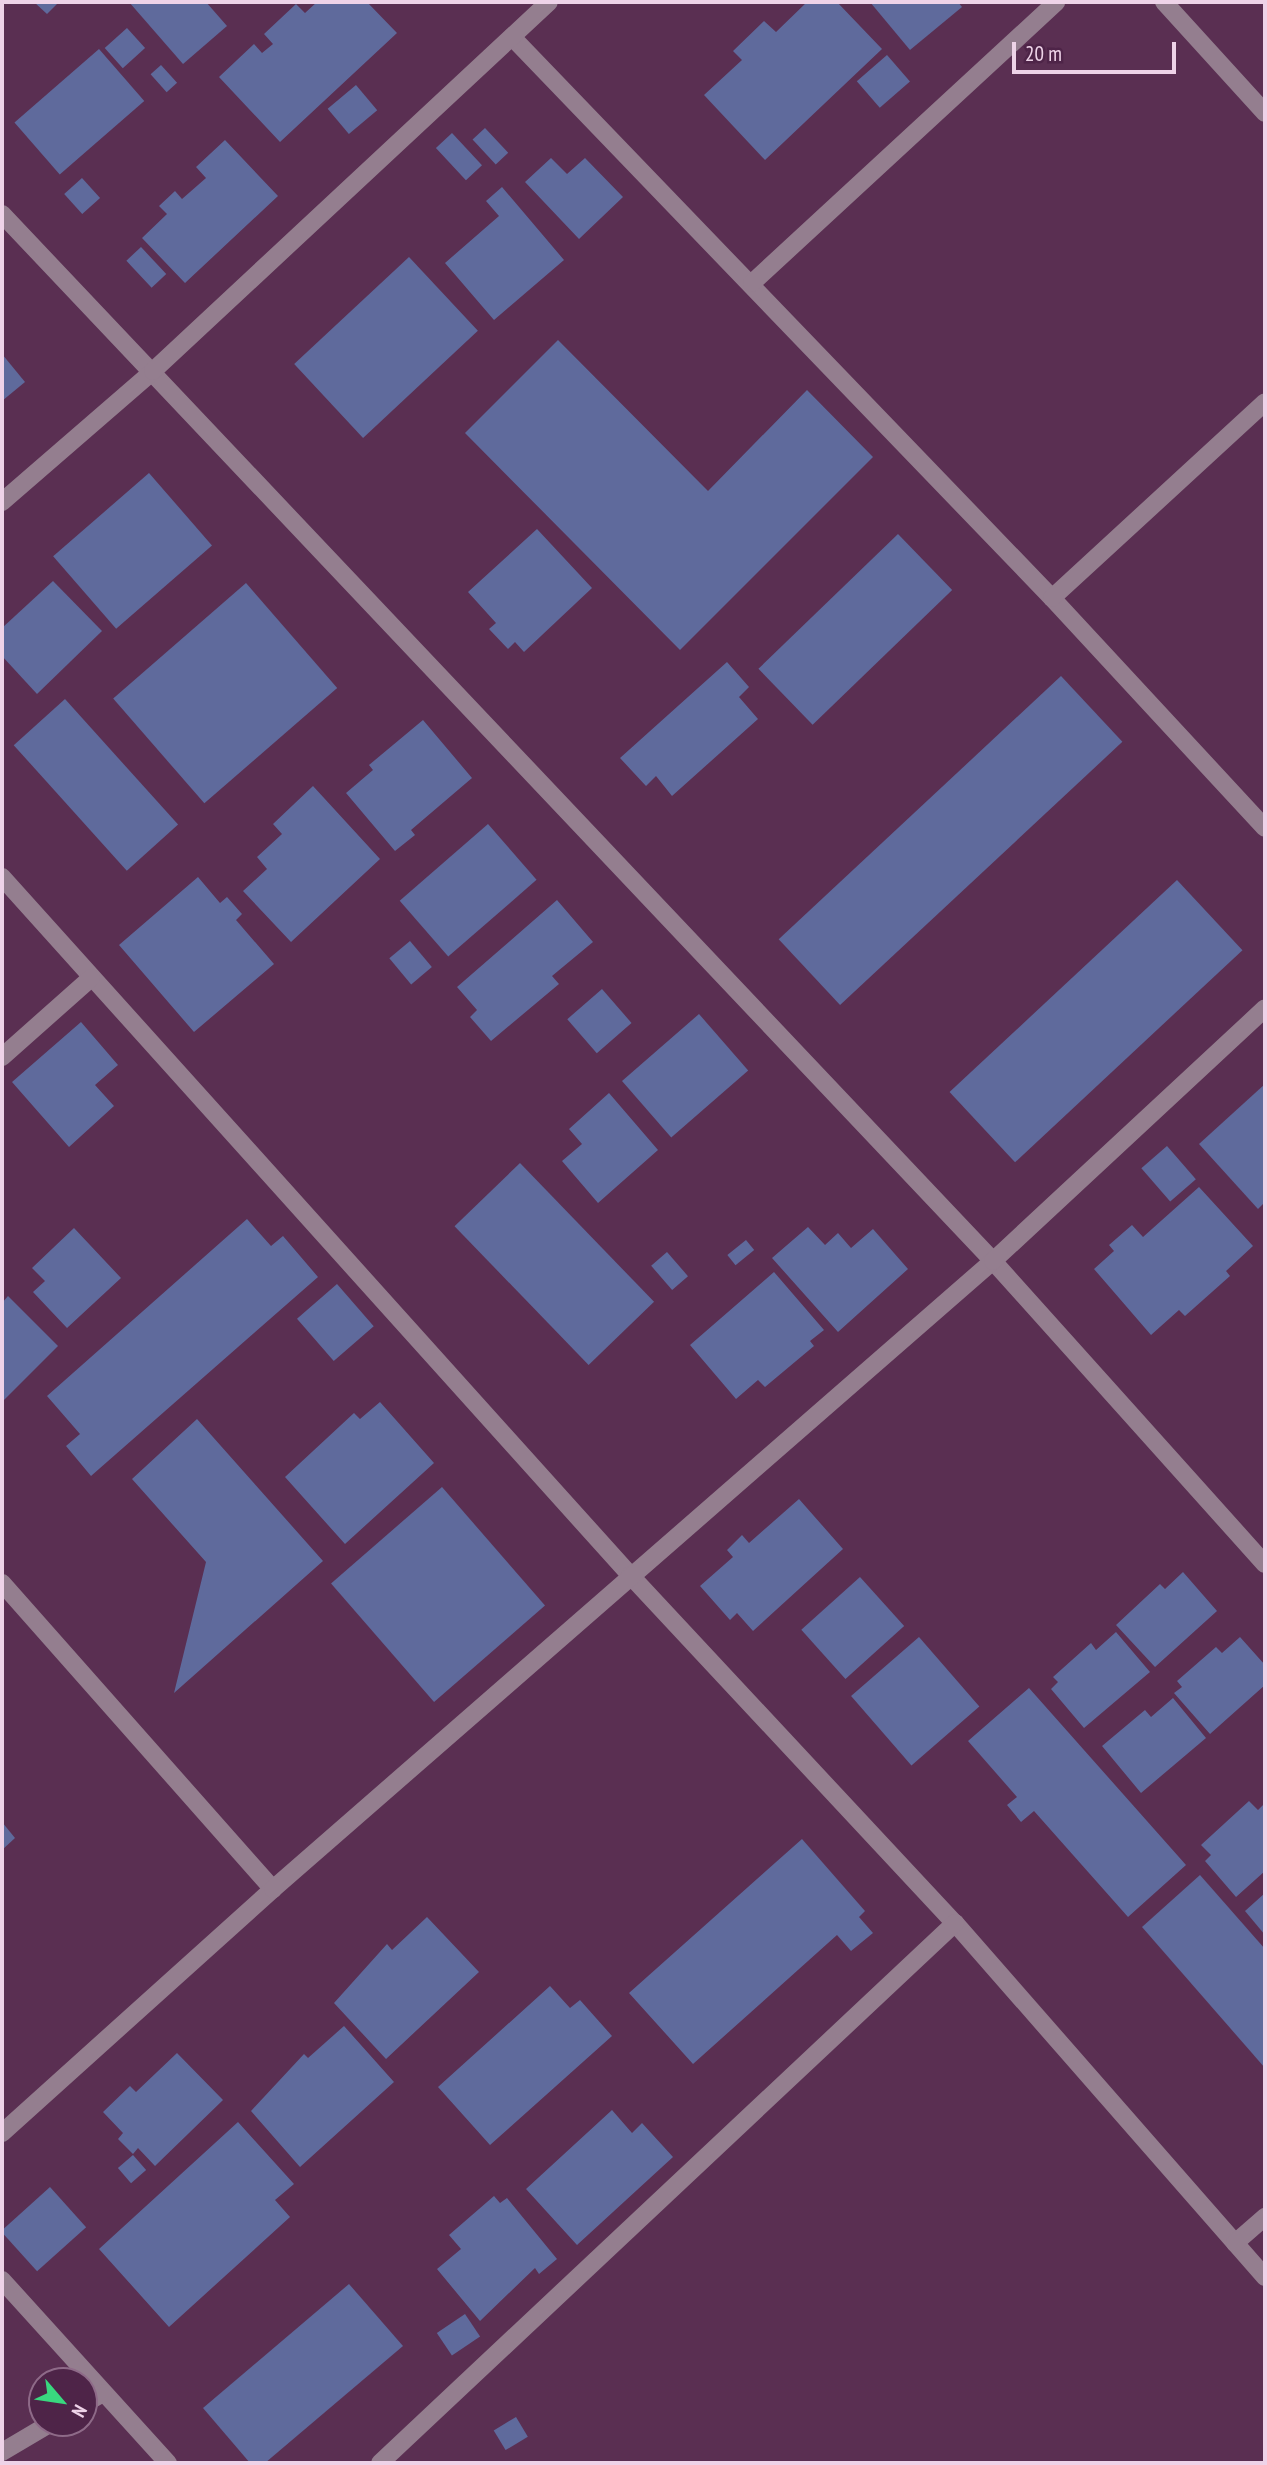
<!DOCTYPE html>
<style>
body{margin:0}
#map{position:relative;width:1267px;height:2465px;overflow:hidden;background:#5a2f52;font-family:"PT Sans Narrow",sans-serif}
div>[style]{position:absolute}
.building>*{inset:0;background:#5f6a9c;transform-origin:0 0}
.minor>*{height:18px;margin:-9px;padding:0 9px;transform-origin:9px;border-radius:9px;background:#947e8f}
span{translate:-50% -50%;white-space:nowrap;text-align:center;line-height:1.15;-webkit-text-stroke:5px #4e2448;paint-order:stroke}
.frame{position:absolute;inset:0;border:4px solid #eed3e8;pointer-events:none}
.north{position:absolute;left:28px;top:2367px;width:70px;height:70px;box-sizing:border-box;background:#4e2448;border:2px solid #8e6a88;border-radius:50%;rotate:119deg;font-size:19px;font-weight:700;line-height:28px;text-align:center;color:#eed3e8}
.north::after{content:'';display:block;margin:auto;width:24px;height:32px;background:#39d87f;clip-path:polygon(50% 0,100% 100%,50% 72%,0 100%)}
.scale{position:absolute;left:1012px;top:42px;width:164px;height:32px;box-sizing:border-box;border:4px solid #eed3e8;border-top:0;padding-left:9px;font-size:21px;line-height:24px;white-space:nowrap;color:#eed3e8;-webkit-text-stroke:5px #4e2448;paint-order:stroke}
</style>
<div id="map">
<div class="building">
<div style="clip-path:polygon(34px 2px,59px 2px,47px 14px)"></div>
<div style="clip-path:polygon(129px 2px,206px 2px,227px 26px,183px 64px)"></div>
<div style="clip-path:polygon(317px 2px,367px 2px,397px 33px,280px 142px,219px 77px,254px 44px,262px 53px,273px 44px,264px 34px,296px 4px,305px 13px)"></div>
<div style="clip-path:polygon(807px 2px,837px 2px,882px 49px,765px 160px,704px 95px,742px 60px,733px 51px,764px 21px,776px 32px)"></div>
<div style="clip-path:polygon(870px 2px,958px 2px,962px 7px,910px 50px)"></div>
<div style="left:127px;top:28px;width:27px;height:30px;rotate:48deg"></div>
<div style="left:99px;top:49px;width:69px;height:112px;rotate:49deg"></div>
<div style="left:887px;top:55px;width:35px;height:40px;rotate:49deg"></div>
<div style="left:161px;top:65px;width:24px;height:14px;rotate:48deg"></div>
<div style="left:356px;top:85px;width:33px;height:37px;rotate:50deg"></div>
<div style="left:485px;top:128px;width:34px;height:17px;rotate:47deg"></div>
<div style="left:452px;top:133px;width:44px;height:22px;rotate:47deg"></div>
<div style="clip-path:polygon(225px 140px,278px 196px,185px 283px,142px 238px,167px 214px,159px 206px,175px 191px,182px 199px,206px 178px,196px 167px)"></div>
<div style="clip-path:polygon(551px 158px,567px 174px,585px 158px,623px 197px,579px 239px,525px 182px)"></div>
<div style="left:82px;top:178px;width:27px;height:24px;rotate:48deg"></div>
<div style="clip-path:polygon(502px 187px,564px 260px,494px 320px,445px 263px,499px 216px,486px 201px)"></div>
<div style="left:141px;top:247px;width:37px;height:20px;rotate:47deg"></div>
<div style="left:409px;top:257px;width:101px;height:157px;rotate:47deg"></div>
<div style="clip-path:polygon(558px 340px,708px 491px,807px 390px,873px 457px,680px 650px,465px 433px)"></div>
<div style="clip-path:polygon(2px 354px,25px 382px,2px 401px)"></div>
<div style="left:149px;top:473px;width:96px;height:127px;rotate:49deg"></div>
<div style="clip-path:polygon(537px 529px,592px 588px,524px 652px,515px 642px,508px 649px,489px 629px,496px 623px,468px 592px)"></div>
<div style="left:898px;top:534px;width:78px;height:194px;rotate:46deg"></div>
<div style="clip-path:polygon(53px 581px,102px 631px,37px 694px,2px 656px,2px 628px)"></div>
<div style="left:246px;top:583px;width:139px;height:176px;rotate:49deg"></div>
<div style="clip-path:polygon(727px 662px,749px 687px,739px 697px,758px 719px,672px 796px,656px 776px,646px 786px,620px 758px)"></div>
<div style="left:1061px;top:676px;width:90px;height:386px;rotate:47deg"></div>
<div style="left:65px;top:699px;width:169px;height:69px;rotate:48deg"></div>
<div style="clip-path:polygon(423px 720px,472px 778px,411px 830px,415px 835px,395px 851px,346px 793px,373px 770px,369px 765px)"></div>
<div style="clip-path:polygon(313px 786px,380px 859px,291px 942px,243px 891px,267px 869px,257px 857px,282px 834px,273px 824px)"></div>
<div style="left:488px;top:824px;width:74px;height:117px;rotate:49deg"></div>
<div style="clip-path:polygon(198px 877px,220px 903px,227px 897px,242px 914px,236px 920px,274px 964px,194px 1032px,119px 945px)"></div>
<div style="left:1177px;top:880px;width:96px;height:311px;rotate:47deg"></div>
<div style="clip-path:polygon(557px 900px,593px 942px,552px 976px,559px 984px,491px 1041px,470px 1017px,477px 1010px,457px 987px)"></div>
<div style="left:410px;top:941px;width:34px;height:27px;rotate:50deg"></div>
<div style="left:602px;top:989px;width:45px;height:46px;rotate:49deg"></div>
<div style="left:699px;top:1014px;width:75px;height:102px;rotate:49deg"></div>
<div style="clip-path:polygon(81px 1022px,118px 1065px,95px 1085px,114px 1106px,69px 1147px,12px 1082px)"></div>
<div style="clip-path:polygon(1265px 1084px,1265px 1202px,1258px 1209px,1199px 1144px)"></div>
<div style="clip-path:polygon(609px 1093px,658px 1150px,598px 1203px,562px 1161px,582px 1144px,569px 1129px)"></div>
<div style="left:1167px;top:1146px;width:44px;height:34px;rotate:49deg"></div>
<div style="left:520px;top:1163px;width:193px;height:91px;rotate:46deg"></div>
<div style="clip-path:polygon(1199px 1187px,1253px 1246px,1226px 1271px,1230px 1276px,1185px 1316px,1179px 1310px,1151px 1335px,1094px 1269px,1114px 1251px,1109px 1245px,1132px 1225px,1143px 1237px)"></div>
<div style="clip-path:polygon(247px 1219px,271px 1246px,283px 1236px,318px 1277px,91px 1476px,66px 1446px,80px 1434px,47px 1396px)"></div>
<div style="clip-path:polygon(808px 1227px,825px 1245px,838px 1233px,851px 1248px,873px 1229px,908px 1269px,838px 1332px,772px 1258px)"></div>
<div style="clip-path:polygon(74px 1228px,121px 1278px,67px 1328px,33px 1292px,45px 1281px,32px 1268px)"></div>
<div style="left:746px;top:1240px;width:13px;height:24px;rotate:51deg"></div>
<div style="left:667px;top:1252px;width:32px;height:21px;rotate:49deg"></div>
<div style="clip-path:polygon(774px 1272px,824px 1330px,810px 1341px,814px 1346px,765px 1387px,758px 1380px,736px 1399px,690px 1345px)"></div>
<div style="left:337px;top:1284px;width:56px;height:53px;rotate:49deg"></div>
<div style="clip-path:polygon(8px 1296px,58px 1346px,2px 1402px,2px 1303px)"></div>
<div style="clip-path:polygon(380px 1402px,434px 1463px,345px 1544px,285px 1477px,354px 1413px,360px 1419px)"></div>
<div style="clip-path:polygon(197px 1419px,323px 1561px,174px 1693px,206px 1562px,132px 1479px)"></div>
<div style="left:442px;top:1487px;width:157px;height:147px;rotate:49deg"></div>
<div style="clip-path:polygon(799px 1499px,843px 1549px,753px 1631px,737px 1613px,730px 1620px,700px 1586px,733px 1557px,727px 1550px,742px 1535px,749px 1543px)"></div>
<div style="clip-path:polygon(1183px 1572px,1217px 1611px,1155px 1667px,1116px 1625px,1160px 1584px,1165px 1589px)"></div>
<div style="left:860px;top:1577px;width:66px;height:79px;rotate:48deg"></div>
<div style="clip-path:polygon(1116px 1632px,1150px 1672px,1084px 1728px,1051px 1689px,1058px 1682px,1053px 1677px,1091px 1643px,1096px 1650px)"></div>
<div style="left:919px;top:1637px;width:92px;height:90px;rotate:49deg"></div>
<div style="clip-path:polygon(1240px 1637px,1265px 1665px,1265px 1685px,1210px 1734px,1174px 1693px,1182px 1687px,1177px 1681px,1216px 1647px,1222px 1653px)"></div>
<div style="clip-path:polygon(1029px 1688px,1186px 1865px,1128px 1917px,1034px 1811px,1021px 1822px,1007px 1805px,1017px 1797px,968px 1741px)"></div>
<div style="clip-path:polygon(1173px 1698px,1206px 1738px,1141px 1793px,1102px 1746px,1145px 1710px,1151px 1717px)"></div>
<div style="clip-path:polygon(1249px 1801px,1258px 1810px,1265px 1803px,1265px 1871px,1236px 1897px,1205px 1861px,1211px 1855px,1201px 1845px)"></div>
<div style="clip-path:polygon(2px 1822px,15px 1838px,2px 1850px)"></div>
<div style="clip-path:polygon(802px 1839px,865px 1911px,859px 1917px,873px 1933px,851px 1951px,837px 1935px,693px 2064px,629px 1993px)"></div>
<div style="clip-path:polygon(1200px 1875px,1265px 1949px,1265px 2068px,1142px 1927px)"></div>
<div style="clip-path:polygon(1265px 1893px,1265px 1935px,1245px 1911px)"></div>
<div style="clip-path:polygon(427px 1917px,479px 1972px,386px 2059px,334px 2003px,387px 1944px,392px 1950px)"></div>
<div style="clip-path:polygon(550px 1986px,570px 2008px,580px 2000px,612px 2036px,490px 2145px,438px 2087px)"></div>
<div style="clip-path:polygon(344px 2026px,394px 2082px,300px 2167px,251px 2111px,304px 2054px,308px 2058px)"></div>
<div style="clip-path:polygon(177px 2053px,223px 2100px,155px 2166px,138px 2148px,133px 2154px,118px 2139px,123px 2133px,103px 2112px,130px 2086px,136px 2092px)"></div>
<div style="clip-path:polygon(612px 2110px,632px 2133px,642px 2123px,673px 2157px,577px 2245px,526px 2189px)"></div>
<div style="clip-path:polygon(238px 2122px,294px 2184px,275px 2200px,290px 2217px,169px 2327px,99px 2249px)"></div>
<div style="left:133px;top:2155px;width:20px;height:20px;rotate:49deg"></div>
<div style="left:50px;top:2187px;width:54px;height:66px;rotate:48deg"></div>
<div style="clip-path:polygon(494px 2196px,500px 2203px,507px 2198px,557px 2259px,539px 2274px,535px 2268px,480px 2321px,437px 2269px,461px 2249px,449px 2235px)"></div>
<div style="clip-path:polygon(349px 2284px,403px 2346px,265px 2463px,250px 2463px,203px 2408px)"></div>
<div style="left:465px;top:2314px;width:27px;height:34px;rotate:56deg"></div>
<div style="left:516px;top:2417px;width:23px;height:26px;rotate:59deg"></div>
</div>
<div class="minor">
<div style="left:1164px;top:2px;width:150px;rotate:47.7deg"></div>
<div style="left:512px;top:37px;width:779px;rotate:46.09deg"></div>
<div style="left:1052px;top:598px;width:313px;rotate:47.2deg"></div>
<div style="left:2px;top:214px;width:1442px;rotate:46.57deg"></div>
<div style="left:993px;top:1261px;width:407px;rotate:48.1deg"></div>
<div style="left:752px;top:283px;width:414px;rotate:-42.7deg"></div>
<div style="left:2px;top:502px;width:200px;rotate:-40.9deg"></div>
<div style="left:153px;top:371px;width:541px;rotate:-42.98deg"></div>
<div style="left:1052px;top:598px;width:289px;rotate:-42.6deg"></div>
<div style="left:2px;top:877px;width:939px;rotate:48.02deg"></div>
<div style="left:630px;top:1575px;width:476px;rotate:47deg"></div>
<div style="left:955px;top:1923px;width:471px;rotate:48.8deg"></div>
<div style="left:2px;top:1057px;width:119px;rotate:-41.6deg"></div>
<div style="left:2px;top:1583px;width:409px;rotate:48.5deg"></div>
<div style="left:2px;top:2133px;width:365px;rotate:-42deg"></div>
<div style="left:273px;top:1889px;width:955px;rotate:-41.1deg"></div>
<div style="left:993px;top:1261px;width:371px;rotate:-42.9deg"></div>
<div style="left:1235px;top:2243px;width:40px;rotate:-41deg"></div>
<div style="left:2px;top:2280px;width:247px;rotate:47.8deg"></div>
<div style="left:84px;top:2404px;width:22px;rotate:-30deg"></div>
<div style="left:2px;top:2452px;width:57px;rotate:-30.6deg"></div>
<div style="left:380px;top:2463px;width:789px;rotate:-43.2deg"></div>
</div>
<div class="frame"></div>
<div class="north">N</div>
<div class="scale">20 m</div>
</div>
